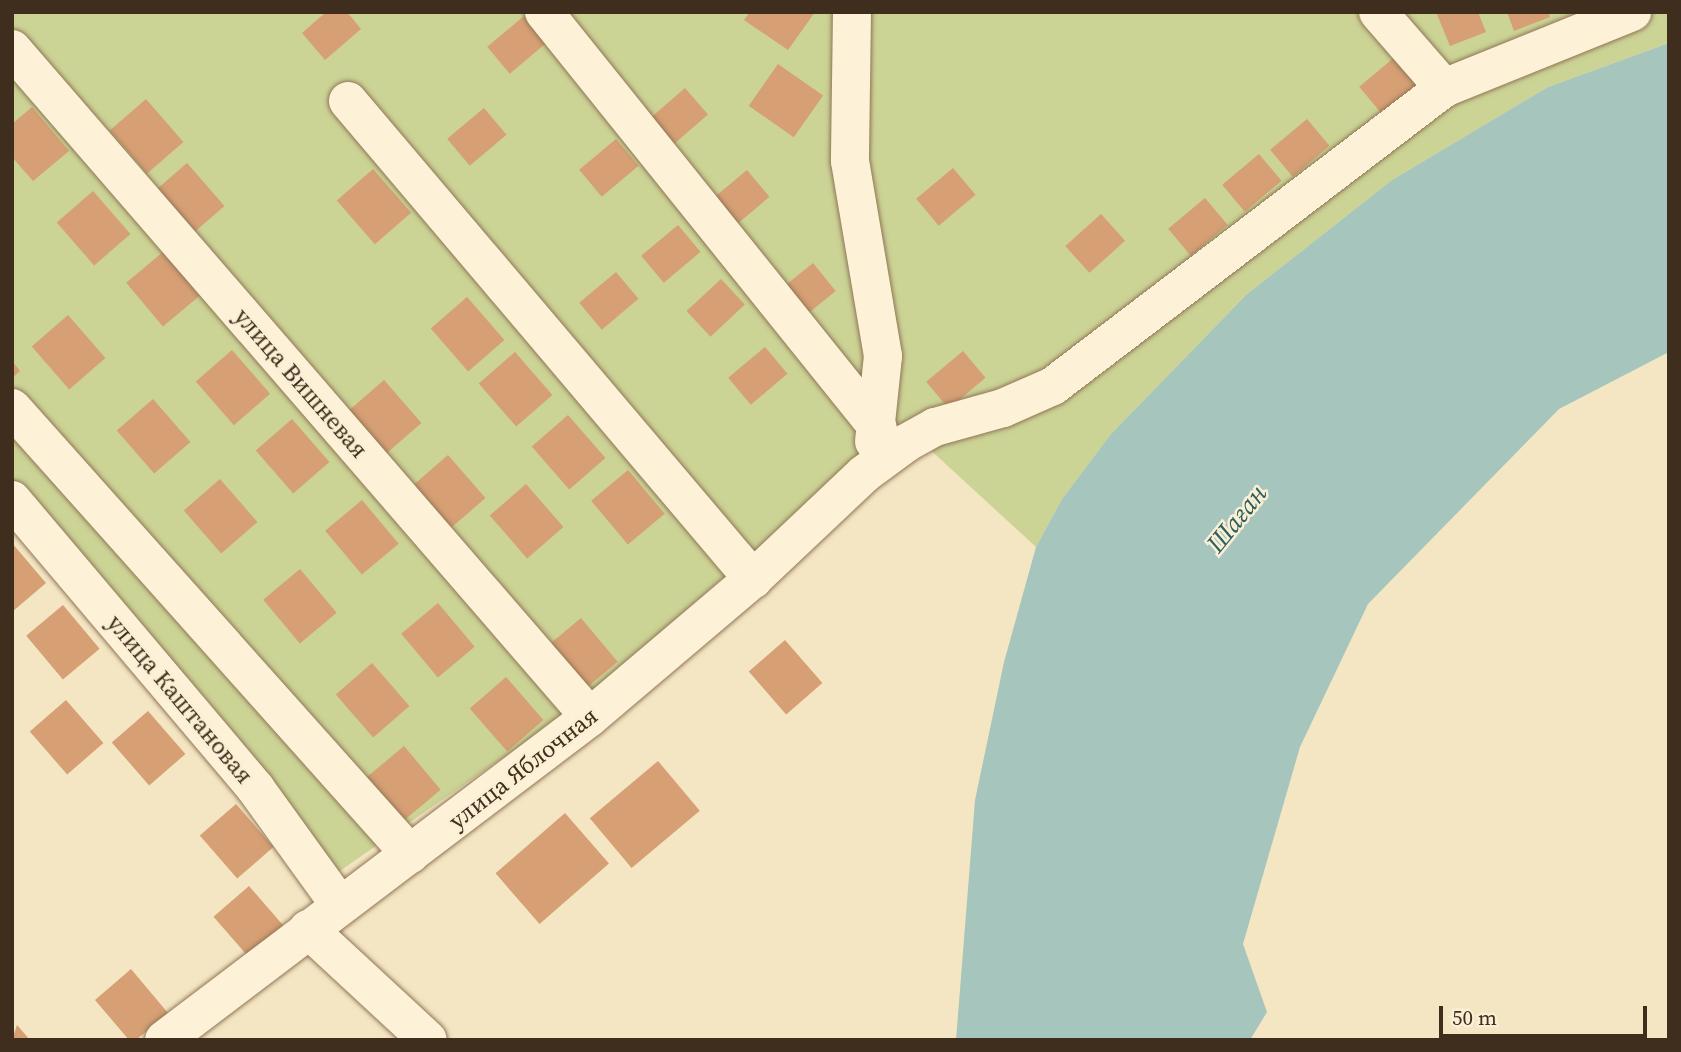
<!DOCTYPE html>
<meta charset="utf-8">
<style>
body{margin:0}
#map{position:relative;width:1681px;height:1052px;overflow:hidden;background:#f4e6c3;font-family:"Source Serif 4",serif}
div>[style]{position:absolute}
.green>*{inset:0;background:#cbd395}
.water>*{inset:0;background:#a6c6bd}
.building>*{inset:0;background:#d69f74;transform-origin:0 0}
.roads{filter:drop-shadow(0 0 2px #917657) drop-shadow(0 0 2px #917657)}
.minor>*{height:38px;margin:-19px;padding:0 19px;transform-origin:19px;border-radius:19px;background:#fdf2d8}
span{translate:-50% -50%;white-space:nowrap;text-align:center;line-height:1.15;-webkit-text-stroke:5px #faefd4;paint-order:stroke}
.street-label{font-size:24px;color:#3f2e1d}
.water-label{font-size:26px;color:#2a605e;font-style:italic}
.frame{position:absolute;inset:0;border:14px solid #3f2e1d;pointer-events:none}
.scale{position:absolute;left:1439px;top:1006px;width:208px;height:32px;box-sizing:border-box;border:4px solid #3f2e1d;border-top:0;padding-left:9px;font-size:21px;line-height:24px;white-space:nowrap;color:#3f2e1d;-webkit-text-stroke:5px #faefd4;paint-order:stroke}
</style>
<div id="map">
<div class="green">
<div style="clip-path:polygon(12px 12px,1669px 12px,1669px 43px,1548px 87px,1392px 180px,1246px 295px,1111px 434px,1062px 499px,1036px 547px,900px 422px,580px 704px,337px 873px,12px 510px)"></div>
</div>
<div class="water">
<div style="clip-path:polygon(1669px 43px,1669px 352px,1559px 409px,1368px 604px,1300px 747px,1243px 944px,1267px 1012px,1250px 1040px,956px 1040px,975px 800px,1004px 662px,1036px 547px,1062px 499px,1111px 434px,1246px 295px,1392px 180px,1548px 87px)"></div>
</div>
<div class="building">
<div style="clip-path:polygon(326px 12px,347px 12px,361px 29px,325px 60px,302px 33px)"></div>
<div style="clip-path:polygon(750px 12px,815px 12px,788px 50px,744px 20px)"></div>
<div style="clip-path:polygon(1436px 12px,1478px 12px,1486px 32px,1450px 46px)"></div>
<div style="clip-path:polygon(1507px 12px,1549px 12px,1550px 17px,1514px 31px)"></div>
<div style="left:524px;top:16px;width:35px;height:48px;rotate:50deg"></div>
<div style="left:1396px;top:56px;width:35px;height:48px;rotate:50deg"></div>
<div style="left:778px;top:64px;width:55px;height:51px;rotate:35deg"></div>
<div style="left:685px;top:88px;width:35px;height:47px;rotate:49deg"></div>
<div style="left:146px;top:99px;width:57px;height:48px;rotate:49deg"></div>
<div style="clip-path:polygon(32px 107px,69px 151px,33px 181px,12px 157px,12px 124px)"></div>
<div style="left:484px;top:108px;width:35px;height:48px;rotate:50deg"></div>
<div style="left:1307px;top:119px;width:35px;height:48px;rotate:50deg"></div>
<div style="left:616px;top:139px;width:35px;height:48px;rotate:50deg"></div>
<div style="left:1259px;top:154px;width:35px;height:48px;rotate:50deg"></div>
<div style="left:187px;top:163px;width:57px;height:48px;rotate:49deg"></div>
<div style="left:953px;top:168px;width:35px;height:48px;rotate:50deg"></div>
<div style="left:373px;top:169px;width:58px;height:48px;rotate:49deg"></div>
<div style="left:747px;top:170px;width:35px;height:48px;rotate:50deg"></div>
<div style="left:93px;top:191px;width:57px;height:48px;rotate:49deg"></div>
<div style="left:1205px;top:198px;width:35px;height:48px;rotate:50deg"></div>
<div style="left:1101px;top:214px;width:36px;height:48px;rotate:48deg"></div>
<div style="left:678px;top:225px;width:35px;height:48px;rotate:50deg"></div>
<div style="left:163px;top:252px;width:57px;height:48px;rotate:50deg"></div>
<div style="left:813px;top:263px;width:36px;height:48px;rotate:51deg"></div>
<div style="left:616px;top:272px;width:35px;height:48px;rotate:50deg"></div>
<div style="left:721px;top:279px;width:35px;height:47px;rotate:47deg"></div>
<div style="left:467px;top:297px;width:57px;height:48px;rotate:49deg"></div>
<div style="left:68px;top:315px;width:57px;height:48px;rotate:49deg"></div>
<div style="left:765px;top:347px;width:35px;height:48px;rotate:50deg"></div>
<div style="left:232px;top:350px;width:58px;height:48px;rotate:49deg"></div>
<div style="left:963px;top:351px;width:35px;height:48px;rotate:50deg"></div>
<div style="left:515px;top:352px;width:57px;height:48px;rotate:49deg"></div>
<div style="clip-path:polygon(12px 361px,20px 371px,12px 378px)"></div>
<div style="left:384px;top:380px;width:57px;height:48px;rotate:49deg"></div>
<div style="left:153px;top:399px;width:57px;height:48px;rotate:49deg"></div>
<div style="left:568px;top:415px;width:57px;height:48px;rotate:49deg"></div>
<div style="left:292px;top:419px;width:57px;height:48px;rotate:49deg"></div>
<div style="left:448px;top:455px;width:57px;height:47px;rotate:49deg"></div>
<div style="left:628px;top:470px;width:57px;height:48px;rotate:50deg"></div>
<div style="left:220px;top:479px;width:57px;height:48px;rotate:49deg"></div>
<div style="left:526px;top:484px;width:57px;height:48px;rotate:49deg"></div>
<div style="left:362px;top:500px;width:57px;height:48px;rotate:50deg"></div>
<div style="clip-path:polygon(12px 543px,46px 583px,12px 612px)"></div>
<div style="left:300px;top:569px;width:57px;height:48px;rotate:50deg"></div>
<div style="left:438px;top:603px;width:57px;height:48px;rotate:50deg"></div>
<div style="left:63px;top:605px;width:57px;height:48px;rotate:50deg"></div>
<div style="left:581px;top:618px;width:57px;height:48px;rotate:50deg"></div>
<div style="left:785px;top:640px;width:57px;height:48px;rotate:49deg"></div>
<div style="left:372px;top:663px;width:57px;height:48px;rotate:49deg"></div>
<div style="left:506px;top:677px;width:57px;height:48px;rotate:49deg"></div>
<div style="left:66px;top:700px;width:57px;height:48px;rotate:49deg"></div>
<div style="left:148px;top:711px;width:57px;height:48px;rotate:49deg"></div>
<div style="left:404px;top:746px;width:57px;height:48px;rotate:50deg"></div>
<div style="left:658px;top:761px;width:65px;height:89px;rotate:50deg"></div>
<div style="left:236px;top:804px;width:57px;height:48px;rotate:49deg"></div>
<div style="left:565px;top:813px;width:67px;height:92px;rotate:49deg"></div>
<div style="left:249px;top:886px;width:57px;height:47px;rotate:49deg"></div>
<div style="clip-path:polygon(131px 969px,168px 1013px,136px 1040px,129px 1040px,95px 1000px)"></div>
<div style="clip-path:polygon(17px 1025px,30px 1040px,12px 1040px)"></div>
</div>
<div class="roads">
<div class="minor">
<div style="left:544px;top:12px;width:533px;rotate:51.24deg"></div>
<div style="left:852px;top:12px;width:149px;rotate:90.8deg"></div>
<div style="left:850px;top:161px;width:198px;rotate:80.4deg"></div>
<div style="left:883px;top:356px;width:86px;rotate:96deg"></div>
<div style="left:1378px;top:12px;width:101px;rotate:49deg"></div>
<div style="left:12px;top:49px;width:883px;rotate:49.13deg"></div>
<div style="left:348px;top:101px;width:627px;rotate:49.73deg"></div>
<div style="left:12px;top:408px;width:598px;rotate:48.26deg"></div>
<div style="left:12px;top:500px;width:378px;rotate:49.8deg"></div>
<div style="left:256px;top:789px;width:142px;rotate:54.2deg"></div>
<div style="left:308px;top:929px;width:163px;rotate:42.8deg"></div>
<div style="left:164px;top:1040px;width:535px;rotate:-37.17deg"></div>
<div style="left:590px;top:717px;width:214px;rotate:-40.3deg"></div>
<div style="left:753px;top:579px;width:153px;rotate:-43.4deg"></div>
<div style="left:864px;top:474px;width:52px;rotate:-36.4deg"></div>
<div style="left:906px;top:443px;width:33px;rotate:-29deg"></div>
<div style="left:935px;top:427px;width:71px;rotate:-15.6deg"></div>
<div style="left:1003px;top:408px;width:55px;rotate:-23.7deg"></div>
<div style="left:1053px;top:386px;width:492px;rotate:-37.3deg"></div>
<div style="left:1444px;top:88px;width:203px;rotate:-22deg"></div>
</div>
</div>
<div class="street-label">
<span style="left:301px;top:383px;rotate:49deg">улица Вишневая</span>
<span style="left:180px;top:699px;rotate:50deg">улица Каштановая</span>
<span style="left:523px;top:768px;rotate:-38deg">улица Яблочная</span>
</div>
<div class="water-label">
<span style="left:1237px;top:519px;rotate:-51deg">Шаған</span>
</div>
<div class="frame"></div>
<div class="scale">50 m</div>
</div>
